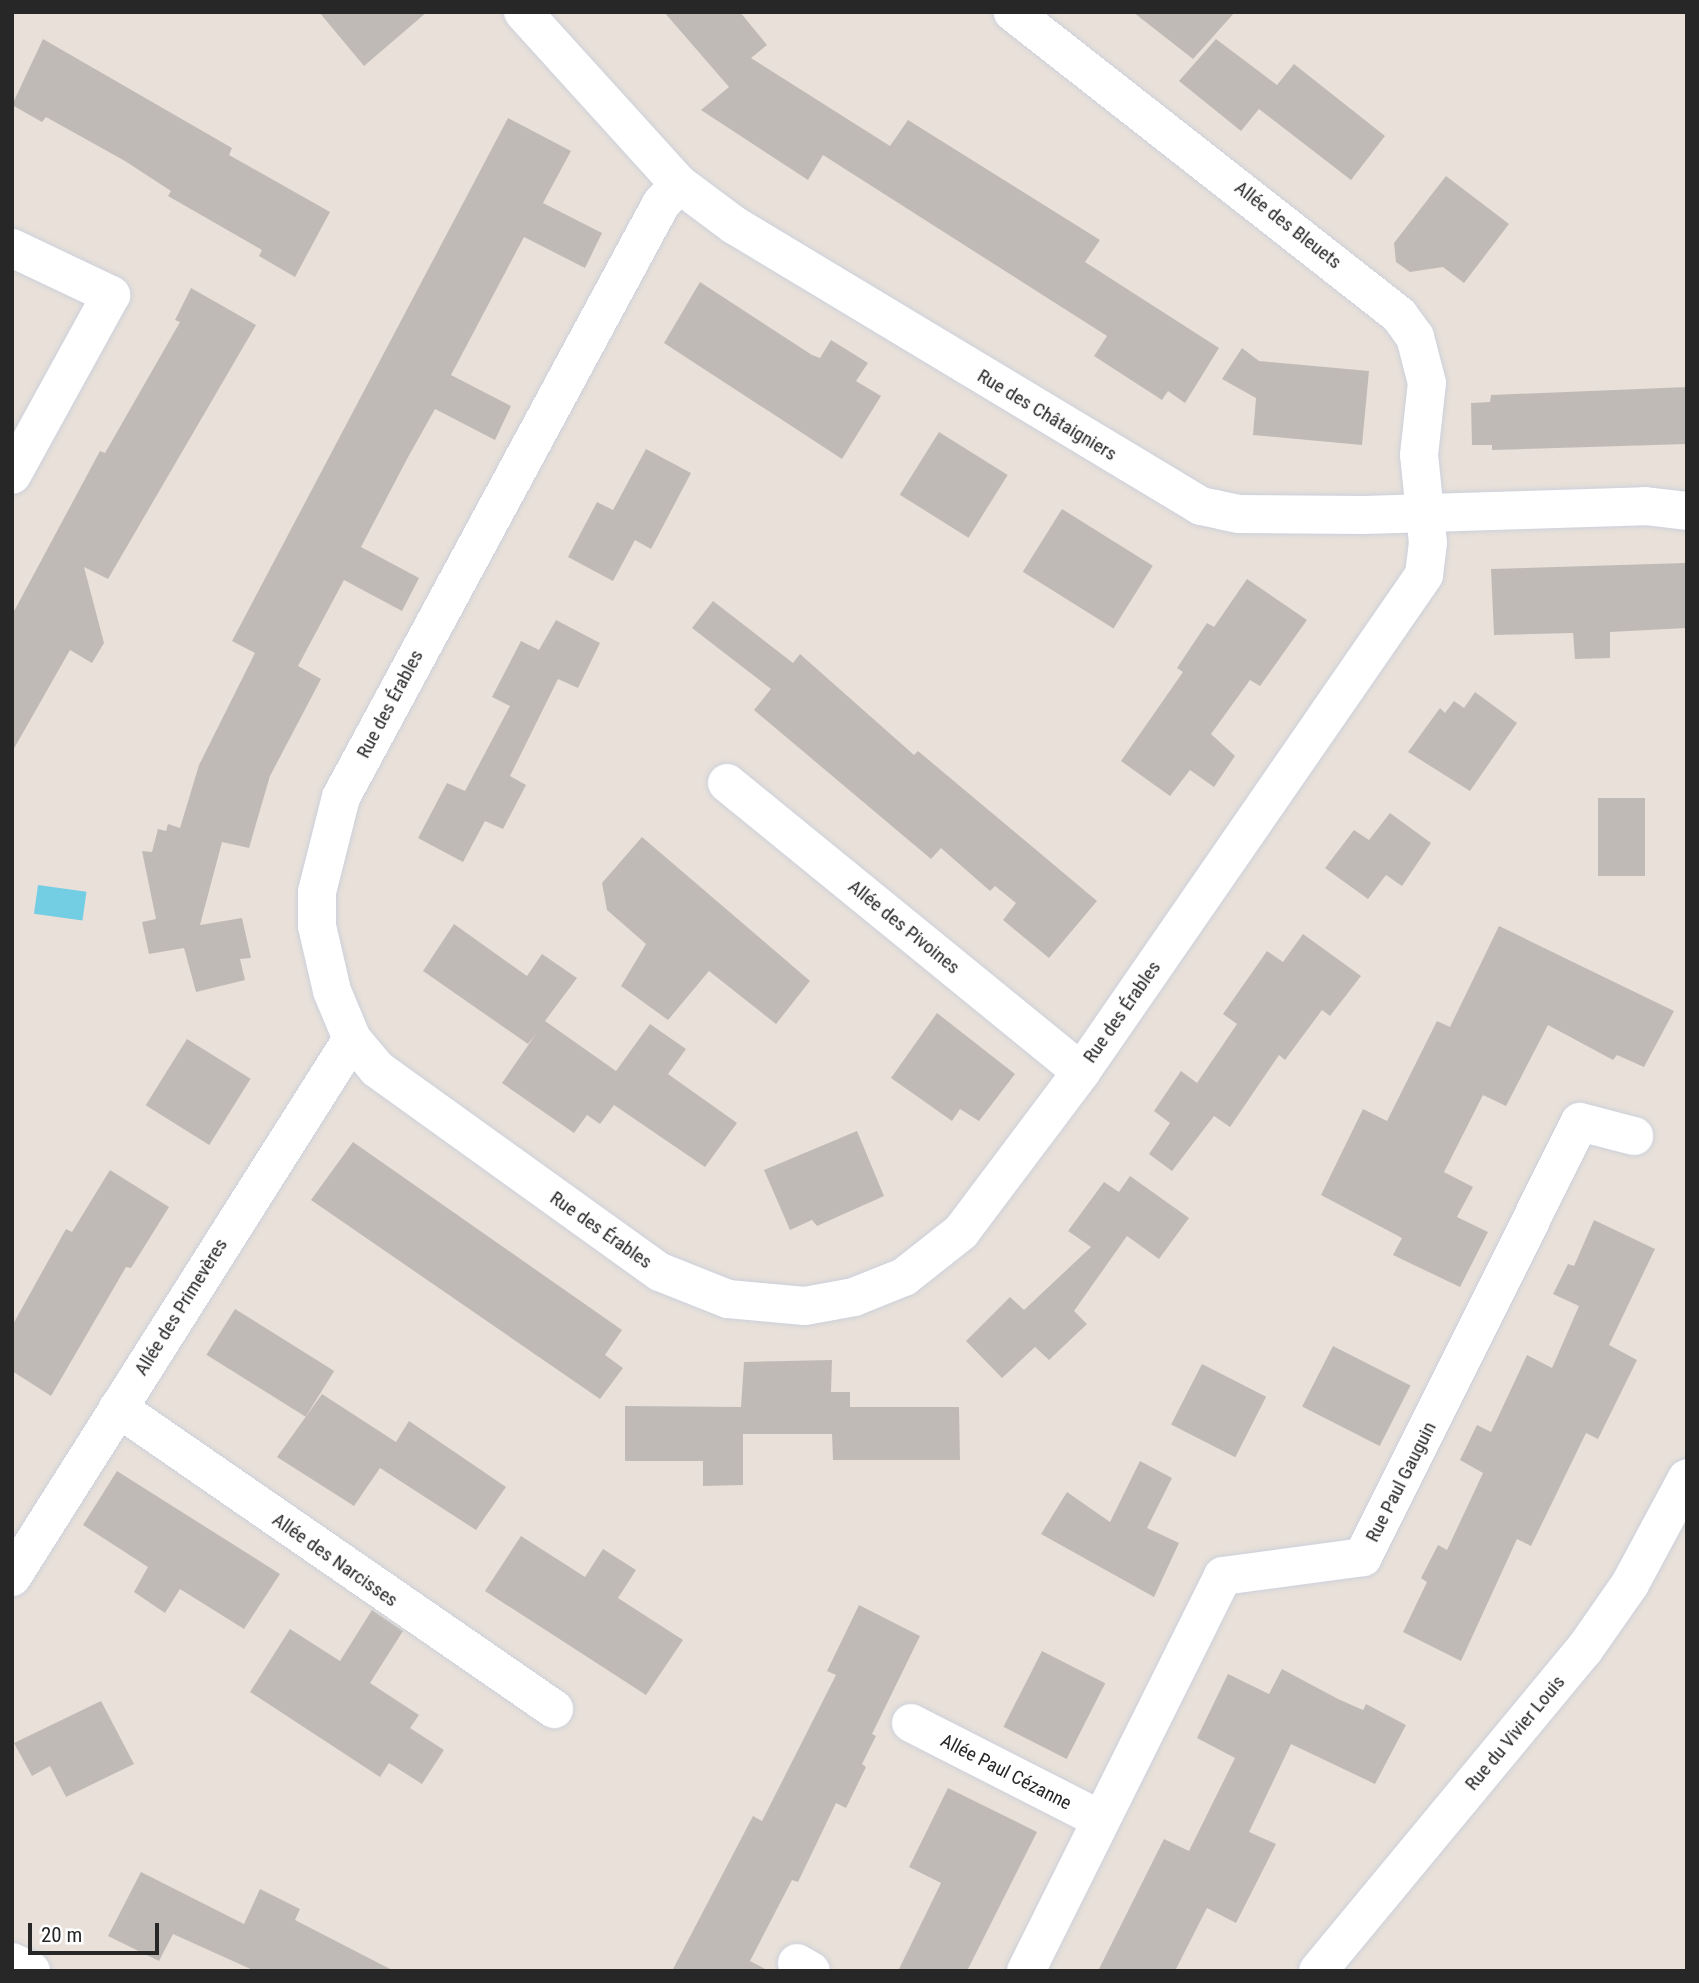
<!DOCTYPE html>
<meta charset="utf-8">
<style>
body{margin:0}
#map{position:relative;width:1699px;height:1983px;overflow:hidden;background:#e8e0d9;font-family:"Roboto Condensed",sans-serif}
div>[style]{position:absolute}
.water>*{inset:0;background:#74cee3;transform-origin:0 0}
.building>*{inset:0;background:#c0bab6;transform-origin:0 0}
.roads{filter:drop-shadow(0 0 2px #ccd0db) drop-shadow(0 0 2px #ccd0db)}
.minor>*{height:38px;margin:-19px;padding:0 19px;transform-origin:19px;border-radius:19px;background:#fff}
span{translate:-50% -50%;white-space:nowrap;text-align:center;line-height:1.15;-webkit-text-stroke:6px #fff;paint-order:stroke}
.street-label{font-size:19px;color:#272727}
.frame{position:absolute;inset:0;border:14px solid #272727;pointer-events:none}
.scale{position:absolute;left:28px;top:1923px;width:131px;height:32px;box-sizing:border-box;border:4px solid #272727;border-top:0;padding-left:9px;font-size:21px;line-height:24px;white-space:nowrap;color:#272727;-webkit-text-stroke:5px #fff;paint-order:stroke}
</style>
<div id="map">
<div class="water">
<div style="left:38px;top:885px;width:49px;height:29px;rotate:8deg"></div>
</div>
<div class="building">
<div style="clip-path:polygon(319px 12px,427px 12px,364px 66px)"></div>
<div style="clip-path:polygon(664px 12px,740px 12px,767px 45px,751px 58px,890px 146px,908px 120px,1100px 240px,1085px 262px,1219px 348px,1185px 403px,1168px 391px,1162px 400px,1094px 356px,1107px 336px,823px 155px,808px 180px,701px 110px,729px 87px)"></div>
<div style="clip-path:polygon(1133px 12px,1235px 12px,1193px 59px)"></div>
<div style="clip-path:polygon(43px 39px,232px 148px,229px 155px,330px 212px,295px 277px,259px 256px,262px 250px,168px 196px,171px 191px,125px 161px,46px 117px,42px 122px,12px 105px)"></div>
<div style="clip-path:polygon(1216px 39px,1277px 85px,1294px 64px,1385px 136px,1351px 180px,1259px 109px,1241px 131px,1179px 81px)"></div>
<div style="clip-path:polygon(508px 118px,571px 151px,543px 203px,602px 233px,585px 268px,524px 237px,451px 375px,511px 406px,495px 440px,435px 409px,407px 459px,361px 547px,419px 578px,402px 611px,344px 580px,298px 666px,321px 679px,270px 776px,249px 848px,222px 842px,200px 925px,242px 918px,251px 958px,240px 959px,245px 980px,196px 992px,184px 948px,149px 954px,142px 922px,156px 919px,142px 851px,152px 852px,158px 829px,166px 831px,168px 824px,180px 828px,199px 765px,255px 653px,232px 641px)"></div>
<div style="clip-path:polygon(1446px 176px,1509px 224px,1464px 283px,1443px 267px,1410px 272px,1396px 262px,1394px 243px)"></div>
<div style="clip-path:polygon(700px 282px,812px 355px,820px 358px,831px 340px,868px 363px,856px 381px,881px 396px,842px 459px,664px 343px)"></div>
<div style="clip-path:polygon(191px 288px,256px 325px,108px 579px,84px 567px,104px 643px,92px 663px,70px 650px,12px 752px,12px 615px,100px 451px,105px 453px,180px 322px,175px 320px)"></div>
<div style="clip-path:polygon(1242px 348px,1259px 361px,1369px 371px,1362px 445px,1253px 435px,1256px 398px,1222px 379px)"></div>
<div style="clip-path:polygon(1687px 387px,1687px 444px,1492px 450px,1492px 445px,1472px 445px,1471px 403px,1490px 402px,1491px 395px)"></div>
<div style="left:939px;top:432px;width:81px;height:74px;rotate:32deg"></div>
<div style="clip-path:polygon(646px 449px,691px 473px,651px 549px,635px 540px,613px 581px,568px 557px,597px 502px,613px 510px)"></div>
<div style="left:1062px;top:509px;width:107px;height:74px;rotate:32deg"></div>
<div style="clip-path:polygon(1685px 563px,1686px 628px,1610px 632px,1610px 658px,1575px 659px,1573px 633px,1494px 635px,1491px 569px)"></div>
<div style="clip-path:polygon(1247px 579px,1307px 620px,1260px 686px,1250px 680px,1211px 734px,1235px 756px,1214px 787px,1190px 770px,1170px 796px,1121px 761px,1183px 672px,1177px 668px,1207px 623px,1214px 627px)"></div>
<div style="clip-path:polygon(713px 601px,793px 663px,800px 654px,914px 755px,918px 751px,1097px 901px,1049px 958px,1003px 920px,1016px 903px,995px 886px,990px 891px,941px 848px,931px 859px,754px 710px,771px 689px,692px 628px)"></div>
<div style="clip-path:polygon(556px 620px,600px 643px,578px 688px,558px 679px,510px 776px,526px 785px,503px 829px,485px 821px,463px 862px,418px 838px,447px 783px,465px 791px,510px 706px,492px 697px,521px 641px,539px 650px)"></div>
<div style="clip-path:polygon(1475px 692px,1517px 723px,1470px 791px,1408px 752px,1440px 708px,1445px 713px,1454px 701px,1464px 708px)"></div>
<div style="left:1598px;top:798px;width:47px;height:78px"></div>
<div style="clip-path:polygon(1390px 813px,1431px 843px,1402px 886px,1386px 875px,1368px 899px,1325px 868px,1354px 830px,1369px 840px)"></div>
<div style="clip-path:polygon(642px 837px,810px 981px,776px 1024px,709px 971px,668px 1020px,621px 986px,646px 944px,607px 910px,602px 883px)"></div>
<div style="clip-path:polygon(454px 924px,527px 976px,542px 954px,577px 978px,545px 1021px,616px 1071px,650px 1024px,686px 1049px,668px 1074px,737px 1123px,705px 1167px,614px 1105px,600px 1124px,587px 1115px,574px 1133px,502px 1083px,536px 1034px,528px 1044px,423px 971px)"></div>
<div style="clip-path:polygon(1499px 926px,1674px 1011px,1644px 1067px,1617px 1055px,1613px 1060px,1548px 1025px,1506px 1106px,1483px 1095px,1444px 1172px,1473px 1187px,1457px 1217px,1488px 1232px,1460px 1287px,1393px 1255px,1402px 1238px,1321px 1195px,1363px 1109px,1387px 1121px,1437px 1021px,1450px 1027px)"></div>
<div style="clip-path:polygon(1303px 934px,1361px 976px,1330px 1016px,1322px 1010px,1285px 1060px,1279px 1055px,1230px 1127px,1214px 1116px,1172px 1171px,1149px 1154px,1170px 1123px,1154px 1111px,1181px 1071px,1197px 1083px,1237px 1024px,1223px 1014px,1267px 951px,1283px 962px)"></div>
<div style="clip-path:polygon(937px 1013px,1015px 1074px,979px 1121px,960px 1109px,952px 1121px,891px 1078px)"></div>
<div style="left:187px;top:1039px;width:75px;height:78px;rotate:32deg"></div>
<div style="clip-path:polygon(857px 1131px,884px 1196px,817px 1226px,812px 1220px,790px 1230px,764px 1170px)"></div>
<div style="clip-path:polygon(353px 1142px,622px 1330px,605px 1355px,623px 1368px,600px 1399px,311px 1200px)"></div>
<div style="clip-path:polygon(110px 1170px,169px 1207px,131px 1268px,126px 1267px,51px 1396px,12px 1371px,12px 1326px,66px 1229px,72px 1232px)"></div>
<div style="clip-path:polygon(1130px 1176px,1189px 1218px,1159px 1259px,1127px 1236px,1074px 1311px,1087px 1324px,1049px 1360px,1035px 1347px,1002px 1378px,966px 1341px,1010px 1297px,1024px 1310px,1091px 1247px,1068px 1231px,1104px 1182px,1119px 1192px)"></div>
<div style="clip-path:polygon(1594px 1220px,1655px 1249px,1609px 1345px,1637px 1360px,1598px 1439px,1586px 1433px,1531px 1546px,1517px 1539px,1461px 1661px,1403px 1632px,1427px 1582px,1421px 1578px,1438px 1545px,1447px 1550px,1483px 1473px,1460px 1460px,1477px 1425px,1491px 1432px,1527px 1355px,1552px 1368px,1579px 1306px,1553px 1294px,1568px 1264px,1574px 1266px)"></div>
<div style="left:235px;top:1309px;width:117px;height:54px;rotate:32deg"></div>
<div style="left:1333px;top:1346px;width:87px;height:68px;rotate:27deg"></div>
<div style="clip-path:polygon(832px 1360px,831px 1392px,850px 1392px,850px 1407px,959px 1407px,960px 1460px,833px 1460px,832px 1434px,743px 1434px,743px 1485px,703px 1486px,703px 1461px,625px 1461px,625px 1406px,741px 1407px,744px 1362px)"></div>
<div style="left:1202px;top:1364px;width:72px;height:68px;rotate:27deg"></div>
<div style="clip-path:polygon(322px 1394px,396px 1442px,409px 1421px,506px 1487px,476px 1530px,380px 1468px,354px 1506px,277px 1457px)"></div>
<div style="clip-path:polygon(1140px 1461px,1172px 1478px,1147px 1528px,1179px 1543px,1154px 1597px,1041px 1534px,1067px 1492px,1110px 1522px)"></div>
<div style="clip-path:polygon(117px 1471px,280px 1574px,244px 1629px,180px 1589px,165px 1613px,134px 1592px,148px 1567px,83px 1525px)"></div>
<div style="clip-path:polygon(521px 1536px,585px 1577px,603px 1549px,636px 1570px,618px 1598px,683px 1640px,646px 1695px,485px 1591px)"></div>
<div style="clip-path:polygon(859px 1605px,920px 1636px,872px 1734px,876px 1736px,862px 1764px,866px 1767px,846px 1808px,836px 1803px,798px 1882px,792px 1880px,750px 1961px,769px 1971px,672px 1971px,753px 1816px,762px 1821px,836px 1675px,827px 1671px)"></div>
<div style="clip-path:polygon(372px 1610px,403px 1631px,370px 1683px,419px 1715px,410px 1728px,444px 1750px,422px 1784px,389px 1763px,380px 1777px,250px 1692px,290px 1629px,340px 1661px)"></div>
<div style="left:1042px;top:1651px;width:71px;height:85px;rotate:27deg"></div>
<div style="clip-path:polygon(1282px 1669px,1338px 1699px,1363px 1710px,1366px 1704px,1406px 1725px,1375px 1784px,1291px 1744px,1249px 1832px,1276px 1844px,1236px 1923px,1207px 1908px,1175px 1971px,1098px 1971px,1164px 1839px,1189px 1851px,1235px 1758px,1197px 1738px,1228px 1674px,1269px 1694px)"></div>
<div style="clip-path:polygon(101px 1701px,134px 1764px,66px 1797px,50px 1766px,32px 1776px,14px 1743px)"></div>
<div style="clip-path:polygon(948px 1788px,1037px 1832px,967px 1971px,898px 1971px,941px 1883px,909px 1867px)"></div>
<div style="clip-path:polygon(141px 1872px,244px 1924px,260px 1889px,300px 1909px,295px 1920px,394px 1971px,255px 1971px,173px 1934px,159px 1961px,108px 1936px)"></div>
</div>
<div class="roads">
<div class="minor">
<div style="left:523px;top:12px;width:232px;rotate:47.8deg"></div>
<div style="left:679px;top:184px;width:69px;rotate:36.7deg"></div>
<div style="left:734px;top:225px;width:545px;rotate:31.04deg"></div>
<div style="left:1201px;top:506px;width:39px;rotate:12deg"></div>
<div style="left:1239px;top:514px;width:125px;rotate:0.5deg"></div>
<div style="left:1364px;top:515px;width:281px;rotate:-1.8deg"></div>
<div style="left:1645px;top:506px;width:42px;rotate:6.8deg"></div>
<div style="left:679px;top:184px;width:27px;rotate:132deg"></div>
<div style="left:661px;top:204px;width:674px;rotate:118.35deg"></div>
<div style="left:341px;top:797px;width:98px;rotate:104.2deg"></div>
<div style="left:317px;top:892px;width:34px;rotate:90deg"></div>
<div style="left:317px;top:926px;width:67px;rotate:77deg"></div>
<div style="left:332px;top:991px;width:52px;rotate:67.4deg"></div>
<div style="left:352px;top:1039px;width:39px;rotate:50deg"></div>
<div style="left:377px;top:1069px;width:348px;rotate:35.7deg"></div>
<div style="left:660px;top:1272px;width:73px;rotate:21.7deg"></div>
<div style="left:728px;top:1299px;width:77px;rotate:5.2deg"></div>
<div style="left:805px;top:1306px;width:50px;rotate:-10.4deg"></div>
<div style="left:854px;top:1297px;width:54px;rotate:-21.8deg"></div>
<div style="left:904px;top:1277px;width:73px;rotate:-38.3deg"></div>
<div style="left:961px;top:1232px;width:200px;rotate:-53.1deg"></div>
<div style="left:1081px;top:1072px;width:604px;rotate:-55.39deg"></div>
<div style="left:1424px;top:575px;width:32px;rotate:-83deg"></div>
<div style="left:1428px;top:543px;width:88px;rotate:-95.8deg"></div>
<div style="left:1419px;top:455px;width:72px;rotate:-83.7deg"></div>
<div style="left:1427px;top:383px;width:48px;rotate:-104.6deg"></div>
<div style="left:1415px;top:337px;width:27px;rotate:-126deg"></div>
<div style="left:1399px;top:315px;width:491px;rotate:-141.9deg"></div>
<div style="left:12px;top:248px;width:110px;rotate:25.4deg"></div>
<div style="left:111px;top:295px;width:205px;rotate:118.8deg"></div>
<div style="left:727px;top:783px;width:457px;rotate:39.2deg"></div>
<div style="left:118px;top:1408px;width:530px;rotate:34.62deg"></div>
<div style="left:12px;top:1577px;width:636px;rotate:-57.71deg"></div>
<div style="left:911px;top:1723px;width:213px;rotate:27deg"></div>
<div style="left:12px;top:1962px;width:21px;rotate:25deg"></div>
<div style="left:797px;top:1963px;width:16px;rotate:30deg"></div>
<div style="left:1026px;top:1971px;width:441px;rotate:-63.5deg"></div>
<div style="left:1223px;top:1576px;width:141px;rotate:-7.7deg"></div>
<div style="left:1363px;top:1557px;width:486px;rotate:-63.5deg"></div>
<div style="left:1580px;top:1122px;width:56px;rotate:14.5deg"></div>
<div style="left:1318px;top:1971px;width:417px;rotate:-50.4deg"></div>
<div style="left:1584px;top:1650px;width:80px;rotate:-55.1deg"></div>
<div style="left:1630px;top:1584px;width:120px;rotate:-61.7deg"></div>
</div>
</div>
<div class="street-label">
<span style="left:1288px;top:225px;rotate:38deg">Allée des Bleuets</span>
<span style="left:1047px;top:415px;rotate:31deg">Rue des Châtaigniers</span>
<span style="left:390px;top:704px;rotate:-62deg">Rue des Érables</span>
<span style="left:904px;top:927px;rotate:39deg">Allée des Pivoines</span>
<span style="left:1122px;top:1012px;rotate:-55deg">Rue des Érables</span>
<span style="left:601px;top:1230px;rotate:35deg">Rue des Érables</span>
<span style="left:181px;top:1307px;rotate:-58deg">Allée des Primevères</span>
<span style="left:1401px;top:1482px;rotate:-63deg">Rue Paul Gauguin</span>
<span style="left:335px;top:1560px;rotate:35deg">Allée des Narcisses</span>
<span style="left:1515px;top:1733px;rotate:-50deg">Rue du Vivier Louis</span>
<span style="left:1006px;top:1772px;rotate:27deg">Allée Paul Cézanne</span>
</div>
<div class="frame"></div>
<div class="scale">20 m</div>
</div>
